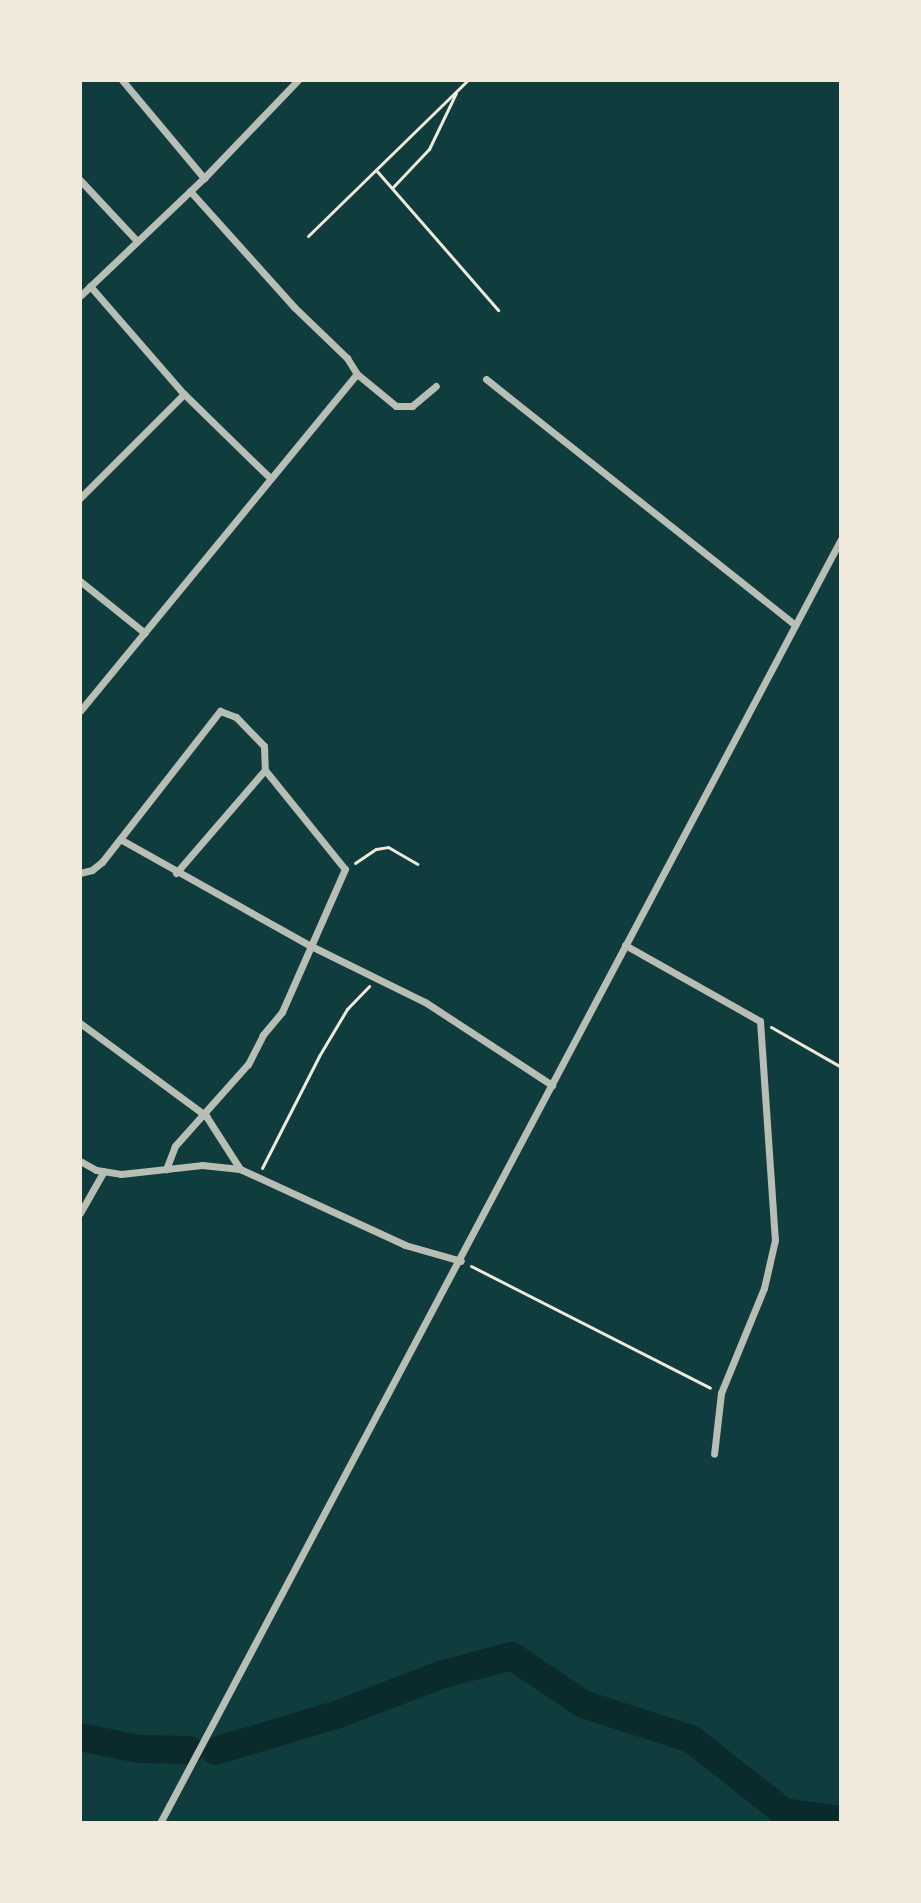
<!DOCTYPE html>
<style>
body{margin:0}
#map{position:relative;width:921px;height:1903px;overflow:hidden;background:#0f3d3e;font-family:Spectral,serif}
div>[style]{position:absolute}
.river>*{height:28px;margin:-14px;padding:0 14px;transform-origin:14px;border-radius:14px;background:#0a2a2b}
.path>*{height:3px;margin:-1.5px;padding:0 1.5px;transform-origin:1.5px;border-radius:1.5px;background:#f1e9da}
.minor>*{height:7px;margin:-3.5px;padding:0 3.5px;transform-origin:3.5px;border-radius:3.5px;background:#b8beb3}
span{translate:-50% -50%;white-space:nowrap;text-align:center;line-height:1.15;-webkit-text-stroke:7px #f1e9da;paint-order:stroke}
.frame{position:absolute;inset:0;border:82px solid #f1e9da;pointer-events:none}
</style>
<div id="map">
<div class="river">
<div style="left:80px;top:1737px;width:60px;rotate:11.5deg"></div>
<div style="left:139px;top:1749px;width:51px;rotate:1.1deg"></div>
<div style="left:215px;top:1751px;width:129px;rotate:-16.6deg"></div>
<div style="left:339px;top:1714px;width:108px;rotate:-21.1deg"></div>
<div style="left:440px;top:1675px;width:74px;rotate:-14.8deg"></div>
<div style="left:512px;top:1656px;width:86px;rotate:34.1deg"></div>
<div style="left:583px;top:1704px;width:114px;rotate:18deg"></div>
<div style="left:691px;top:1739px;width:118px;rotate:38.1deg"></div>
<div style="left:784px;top:1812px;width:58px;rotate:8deg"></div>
</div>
<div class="path">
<div style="left:376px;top:170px;width:186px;rotate:48.9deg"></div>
<div style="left:392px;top:188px;width:54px;rotate:-46.5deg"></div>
<div style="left:429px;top:149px;width:62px;rotate:-64.3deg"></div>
<div style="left:308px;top:236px;width:223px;rotate:-44.3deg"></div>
<div style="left:355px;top:863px;width:25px;rotate:-34deg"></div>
<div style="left:376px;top:849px;width:12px;rotate:-9deg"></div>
<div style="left:388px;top:847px;width:34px;rotate:30deg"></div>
<div style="left:771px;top:1027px;width:81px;rotate:29.7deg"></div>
<div style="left:262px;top:1168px;width:126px;rotate:-63deg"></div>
<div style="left:319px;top:1056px;width:55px;rotate:-59.2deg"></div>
<div style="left:347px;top:1009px;width:32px;rotate:-46deg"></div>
<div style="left:471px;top:1266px;width:268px;rotate:27deg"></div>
</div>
<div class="minor">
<div style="left:122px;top:80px;width:128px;rotate:50.1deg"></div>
<div style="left:80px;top:180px;width:83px;rotate:46.9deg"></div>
<div style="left:190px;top:191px;width:156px;rotate:48.1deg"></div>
<div style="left:294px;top:307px;width:74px;rotate:43.9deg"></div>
<div style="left:347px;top:358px;width:19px;rotate:58deg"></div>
<div style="left:357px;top:374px;width:50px;rotate:39.4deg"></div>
<div style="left:396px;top:406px;width:16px"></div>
<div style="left:412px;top:406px;width:31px;rotate:-40deg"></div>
<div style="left:90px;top:286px;width:143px;rotate:49deg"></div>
<div style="left:184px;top:394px;width:119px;rotate:44.3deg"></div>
<div style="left:80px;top:296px;width:171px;rotate:-43.6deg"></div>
<div style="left:204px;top:178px;width:136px;rotate:-46.2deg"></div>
<div style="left:486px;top:379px;width:395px;rotate:38.5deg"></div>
<div style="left:80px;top:498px;width:147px;rotate:-45deg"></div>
<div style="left:80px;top:581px;width:83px;rotate:38.7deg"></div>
<div style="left:80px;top:711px;width:436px;rotate:-50.6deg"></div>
<div style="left:120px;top:839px;width:219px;rotate:29.3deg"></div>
<div style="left:311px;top:946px;width:127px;rotate:26.2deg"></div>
<div style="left:425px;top:1002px;width:152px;rotate:33.2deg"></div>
<div style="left:80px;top:873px;width:12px;rotate:-14deg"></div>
<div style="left:92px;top:870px;width:13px;rotate:-39deg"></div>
<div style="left:102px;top:862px;width:192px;rotate:-52deg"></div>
<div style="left:220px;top:711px;width:17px;rotate:21deg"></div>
<div style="left:236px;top:717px;width:40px;rotate:46deg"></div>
<div style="left:264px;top:746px;width:24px;rotate:88deg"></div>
<div style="left:265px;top:770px;width:127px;rotate:51.1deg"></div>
<div style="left:345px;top:869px;width:156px;rotate:113.8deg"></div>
<div style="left:282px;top:1012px;width:30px;rotate:130deg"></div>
<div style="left:263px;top:1035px;width:33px;rotate:117deg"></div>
<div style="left:248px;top:1064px;width:110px;rotate:131.7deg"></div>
<div style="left:175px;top:1146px;width:25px;rotate:111deg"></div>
<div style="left:176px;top:873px;width:136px;rotate:-49.2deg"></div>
<div style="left:625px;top:945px;width:155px;rotate:29.4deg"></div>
<div style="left:760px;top:1021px;width:220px;rotate:86.1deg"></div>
<div style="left:775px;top:1240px;width:49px;rotate:102.9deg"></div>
<div style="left:764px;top:1288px;width:113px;rotate:112.3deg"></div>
<div style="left:721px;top:1393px;width:61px;rotate:96.5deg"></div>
<div style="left:80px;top:1023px;width:157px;rotate:36.4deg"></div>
<div style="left:206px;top:1116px;width:63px;rotate:57.3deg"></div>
<div style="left:80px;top:1161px;width:18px;rotate:29deg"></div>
<div style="left:96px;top:1170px;width:25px;rotate:9deg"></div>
<div style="left:121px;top:1174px;width:81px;rotate:-6.3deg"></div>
<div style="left:202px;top:1165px;width:38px;rotate:6deg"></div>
<div style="left:240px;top:1169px;width:182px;rotate:24.7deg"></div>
<div style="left:405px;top:1245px;width:58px;rotate:15.9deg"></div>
<div style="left:80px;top:1213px;width:48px;rotate:-60.3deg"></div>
<div style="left:160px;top:1823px;width:1453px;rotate:-62.06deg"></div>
</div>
<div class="frame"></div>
</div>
